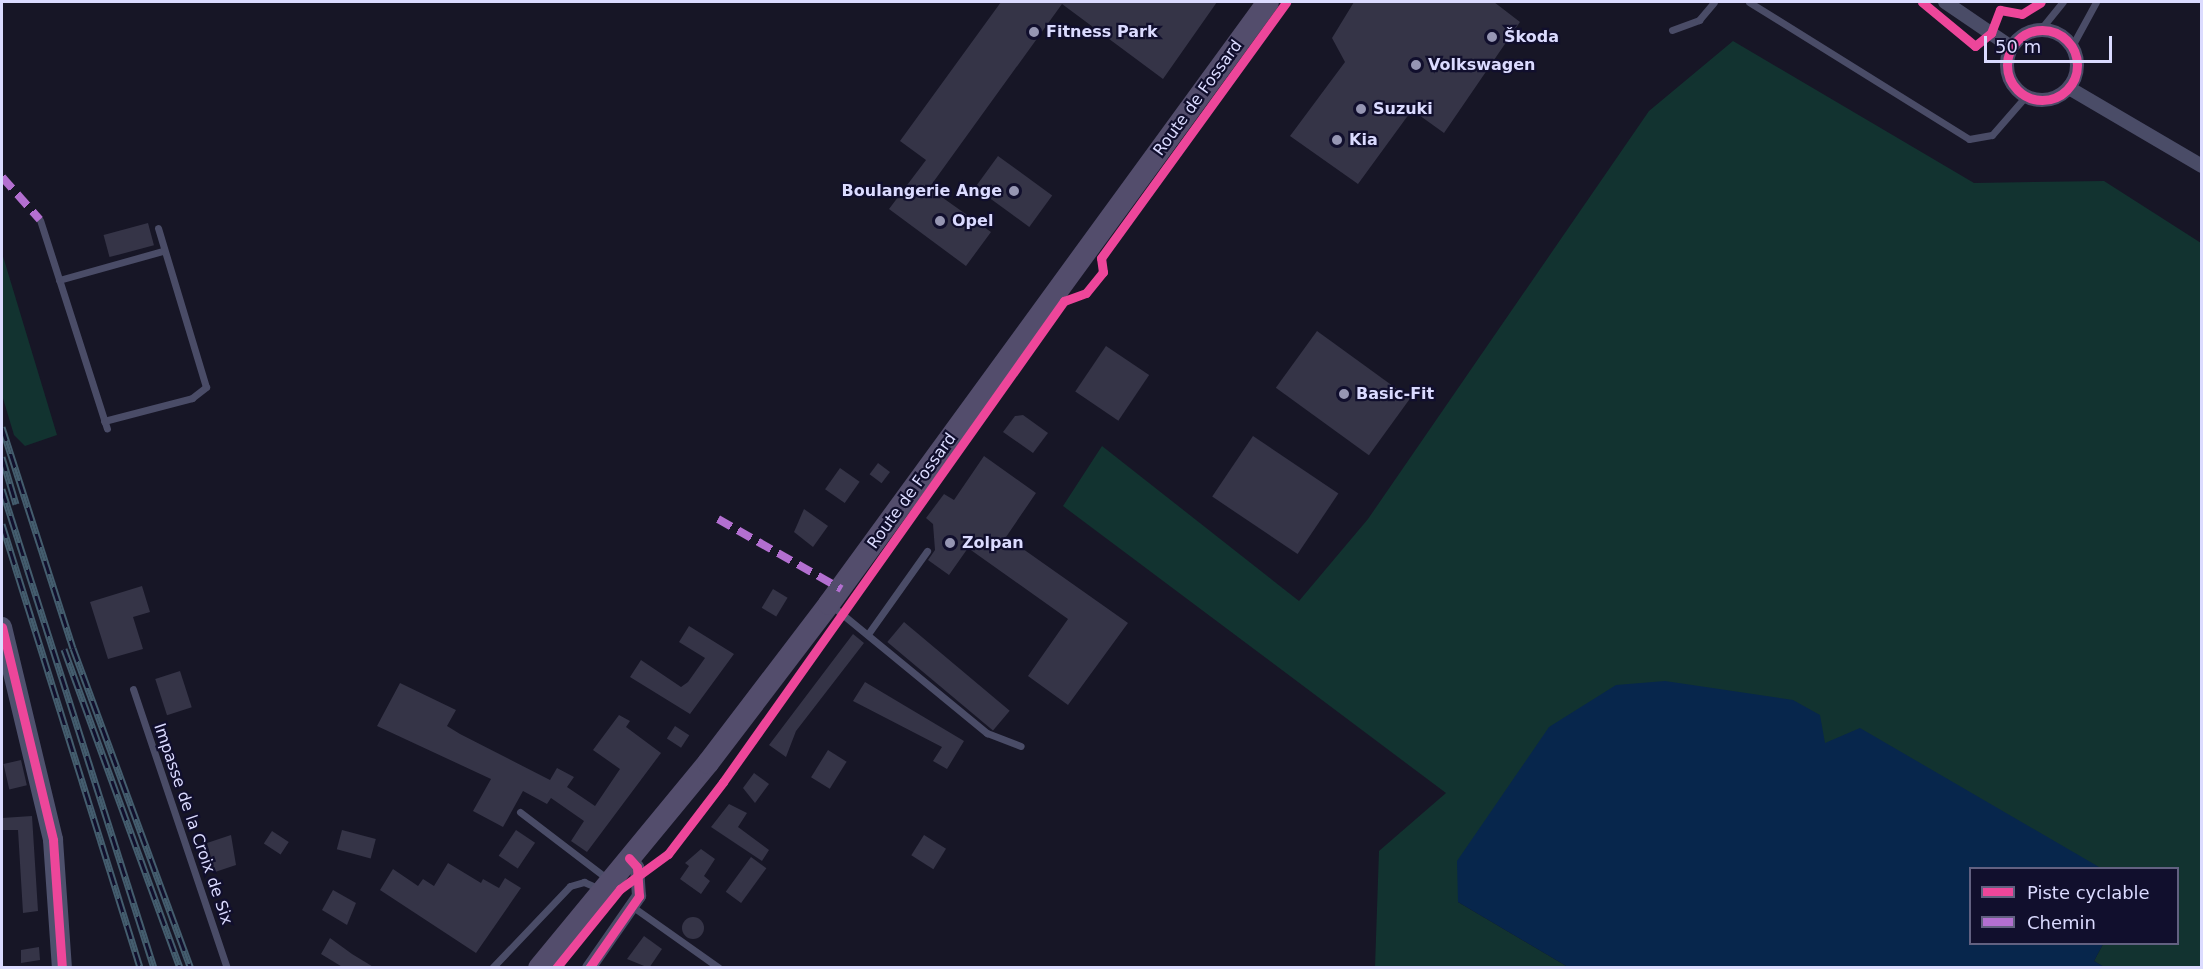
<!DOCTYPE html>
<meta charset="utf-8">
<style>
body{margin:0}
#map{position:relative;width:2203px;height:969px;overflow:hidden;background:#171626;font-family:"DejaVu Sans",sans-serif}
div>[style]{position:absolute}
.green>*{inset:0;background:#123330}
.water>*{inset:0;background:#07264c}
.building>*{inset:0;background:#353447;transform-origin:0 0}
.round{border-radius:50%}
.lane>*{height:7px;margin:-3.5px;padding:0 3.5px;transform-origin:3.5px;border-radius:3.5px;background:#4a4c67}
.street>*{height:14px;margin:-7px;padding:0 7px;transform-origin:7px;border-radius:7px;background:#4a4c67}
.street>.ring{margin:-7px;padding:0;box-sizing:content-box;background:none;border:14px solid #4a4c67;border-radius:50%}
.secondary>*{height:20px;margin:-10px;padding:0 10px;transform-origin:10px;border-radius:10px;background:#4e516d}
.primary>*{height:22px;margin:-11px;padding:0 11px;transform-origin:11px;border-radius:11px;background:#534d6c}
.rail>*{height:7px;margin-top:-3.5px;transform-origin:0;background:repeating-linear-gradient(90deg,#110f2d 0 14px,#445d6e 0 28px);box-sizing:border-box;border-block:2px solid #445d6e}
.quiet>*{height:8px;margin-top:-4px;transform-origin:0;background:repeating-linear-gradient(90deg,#b36fd0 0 15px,transparent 0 23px)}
.cycleway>*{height:9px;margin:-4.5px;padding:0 4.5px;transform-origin:4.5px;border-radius:4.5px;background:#ed469a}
.cycleway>.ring{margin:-4.5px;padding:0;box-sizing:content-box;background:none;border:9px solid #ed469a;border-radius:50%}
.dots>*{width:16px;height:16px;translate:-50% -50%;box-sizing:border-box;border:3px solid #110f2d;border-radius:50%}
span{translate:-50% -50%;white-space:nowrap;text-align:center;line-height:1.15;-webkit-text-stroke:4.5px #110f2d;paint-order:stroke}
.poi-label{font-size:16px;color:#dbdbff;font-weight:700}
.left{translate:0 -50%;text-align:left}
.right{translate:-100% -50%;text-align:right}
.street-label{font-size:16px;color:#dbdbff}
.frame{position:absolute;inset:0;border:3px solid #dbdbff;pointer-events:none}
.legend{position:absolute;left:1969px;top:867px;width:210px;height:78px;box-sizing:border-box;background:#110f2d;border:2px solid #626181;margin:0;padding:8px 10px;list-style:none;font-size:18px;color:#dbdbff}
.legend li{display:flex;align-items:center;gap:12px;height:30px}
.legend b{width:30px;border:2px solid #626181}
.scale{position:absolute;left:1984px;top:36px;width:128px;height:27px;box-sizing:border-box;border:3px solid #dbdbff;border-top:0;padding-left:8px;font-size:18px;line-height:21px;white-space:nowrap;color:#dbdbff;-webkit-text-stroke:4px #110f2d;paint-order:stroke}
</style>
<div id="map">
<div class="green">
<div style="clip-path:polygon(1733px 41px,1974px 183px,2104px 181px,2201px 243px,2201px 967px,2104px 967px,2094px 961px,2103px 944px,2178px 944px,2178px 868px,2099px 868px,1825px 743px,1458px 902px,1568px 967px,1375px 967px,1379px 851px,1446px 793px,1063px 506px,1102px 446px,1299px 601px,1368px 519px,1649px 111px)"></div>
<div style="clip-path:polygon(2px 253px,57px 435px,25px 446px,14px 435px,2px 395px)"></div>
</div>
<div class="water">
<div style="clip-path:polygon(1665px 681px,1793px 700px,1820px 715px,1825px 743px,1860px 728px,2099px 867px,1970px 868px,1970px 944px,2103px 944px,2094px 961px,2104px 967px,1568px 967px,1458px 902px,1457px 861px,1549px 727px,1616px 685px)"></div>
</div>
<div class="building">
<div style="clip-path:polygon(1001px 2px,1217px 2px,1163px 79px,1062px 4px,929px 188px,991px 232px,966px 266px,889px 209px,926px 160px,900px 141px)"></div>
<div style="clip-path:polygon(1354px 2px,1494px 2px,1520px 22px,1444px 133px,1412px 110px,1358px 184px,1290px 136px,1345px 62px,1332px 38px)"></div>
<div style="left:998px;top:156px;width:67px;height:39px;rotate:36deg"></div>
<div style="left:148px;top:223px;width:23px;height:46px;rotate:75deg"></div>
<div style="left:1317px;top:331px;width:115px;height:70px;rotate:36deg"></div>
<div style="left:1106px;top:346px;width:52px;height:55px;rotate:34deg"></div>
<div style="clip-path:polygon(1023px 415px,1048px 433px,1033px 453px,1003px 432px,1015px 416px)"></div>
<div style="left:1253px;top:436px;width:103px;height:73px;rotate:34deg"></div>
<div style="clip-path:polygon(984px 456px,1036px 493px,1006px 537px,1128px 623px,1068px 705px,1028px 676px,1068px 619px,968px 548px,949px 575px,928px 560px,935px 550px,933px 524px,926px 518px,944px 494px,954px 500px)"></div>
<div style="left:878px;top:463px;width:15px;height:14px;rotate:37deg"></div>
<div style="left:840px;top:468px;width:24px;height:26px;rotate:35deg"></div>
<div style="clip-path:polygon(804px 509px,828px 526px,813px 547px,794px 532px)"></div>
<div style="clip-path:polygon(142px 586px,150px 612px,133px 617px,143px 649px,108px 659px,90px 602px)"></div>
<div style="left:773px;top:589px;width:17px;height:22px;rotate:31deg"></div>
<div style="left:904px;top:622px;width:138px;height:26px;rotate:40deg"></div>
<div style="clip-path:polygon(689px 626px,734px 654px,690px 714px,630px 677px,641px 660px,681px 687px,688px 682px,705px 658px,679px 642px)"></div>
<div style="clip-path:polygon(853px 634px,864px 643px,796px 731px,786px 757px,769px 745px)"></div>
<div style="left:180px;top:671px;width:38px;height:26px;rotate:72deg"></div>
<div style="clip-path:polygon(865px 682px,964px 741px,947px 769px,933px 761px,942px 747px,853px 701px)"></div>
<div style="clip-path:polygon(400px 683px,456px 710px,447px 726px,460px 734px,550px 780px,557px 768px,574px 777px,567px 787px,595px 806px,620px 769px,593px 750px,619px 715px,630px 721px,626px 727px,661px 753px,587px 852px,571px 841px,584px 821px,551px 798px,547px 804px,523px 791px,503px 827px,473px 811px,491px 779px,377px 726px)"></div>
<div style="left:675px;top:726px;width:17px;height:15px;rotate:33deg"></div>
<div style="left:828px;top:750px;width:22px;height:32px;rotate:32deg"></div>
<div style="left:21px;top:760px;width:26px;height:18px;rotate:77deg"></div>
<div style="clip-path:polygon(754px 773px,769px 784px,755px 803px,743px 788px)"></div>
<div style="clip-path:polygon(729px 804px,747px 813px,738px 827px,769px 850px,762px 861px,711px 827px)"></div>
<div style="clip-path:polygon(32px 816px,38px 911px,23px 913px,18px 830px,2px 830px,2px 818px)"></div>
<div style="left:342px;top:830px;width:35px;height:20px;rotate:15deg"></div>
<div style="left:516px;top:830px;width:23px;height:31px;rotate:34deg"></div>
<div style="left:272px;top:831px;width:20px;height:15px;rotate:33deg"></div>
<div style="clip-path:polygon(231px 835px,236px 865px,215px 872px,207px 843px)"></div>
<div style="left:924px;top:835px;width:26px;height:24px;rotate:32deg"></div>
<div style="clip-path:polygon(701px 849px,715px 859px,704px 876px,710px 881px,701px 894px,680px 879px,689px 866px,685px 863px)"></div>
<div style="left:751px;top:857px;width:19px;height:43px;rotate:36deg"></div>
<div style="clip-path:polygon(448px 863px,481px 883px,483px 879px,499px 888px,505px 878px,521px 888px,476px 953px,380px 890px,393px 869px,418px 886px,423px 879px,434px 886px)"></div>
<div style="clip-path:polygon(333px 890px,356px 903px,347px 925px,322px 910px)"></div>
<div class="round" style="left:682px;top:917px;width:22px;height:22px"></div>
<div style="clip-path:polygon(644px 936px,662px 949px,649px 968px,627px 959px)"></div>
<div style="clip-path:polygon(330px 938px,352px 954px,375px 968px,344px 968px,321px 954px)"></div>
<div style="clip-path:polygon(39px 947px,40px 960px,21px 963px,21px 950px)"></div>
</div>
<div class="lane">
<div style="left:1749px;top:2px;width:259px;rotate:31.9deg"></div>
<div style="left:1969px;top:139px;width:23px;rotate:-10deg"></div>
<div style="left:1992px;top:135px;width:52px;rotate:-48.9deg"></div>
<div style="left:1672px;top:30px;width:29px;rotate:-20deg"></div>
<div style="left:1699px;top:20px;width:23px;rotate:-50deg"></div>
<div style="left:2040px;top:30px;width:36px;rotate:-51deg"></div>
<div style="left:2072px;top:46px;width:50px;rotate:-61.4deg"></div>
<div style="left:40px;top:220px;width:219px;rotate:72.2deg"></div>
<div style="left:59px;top:280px;width:108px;rotate:-15.6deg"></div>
<div style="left:104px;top:421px;width:91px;rotate:-14.6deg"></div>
<div style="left:192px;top:398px;width:18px;rotate:-38deg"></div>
<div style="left:206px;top:387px;width:166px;rotate:-106.8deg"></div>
<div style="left:831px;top:605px;width:202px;rotate:39.4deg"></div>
<div style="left:987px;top:733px;width:36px;rotate:21deg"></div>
<div style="left:868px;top:634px;width:102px;rotate:-54.6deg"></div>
<div style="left:133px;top:689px;width:294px;rotate:71.4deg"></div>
<div style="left:520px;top:812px;width:112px;rotate:37.4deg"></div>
<div style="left:633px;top:907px;width:105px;rotate:35.3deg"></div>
<div style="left:492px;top:968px;width:113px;rotate:-46.4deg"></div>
<div style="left:570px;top:886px;width:15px;rotate:-16deg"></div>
<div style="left:584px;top:882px;width:17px;rotate:24deg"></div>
</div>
<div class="street">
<div style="left:1945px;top:2px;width:80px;rotate:34.3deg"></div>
<div class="ring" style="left:2007px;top:30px;width:56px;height:56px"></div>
<div style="left:2069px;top:88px;width:154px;rotate:30.4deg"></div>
<div style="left:589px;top:968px;width:88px;rotate:-55.2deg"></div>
<div style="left:639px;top:896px;width:29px;rotate:-94deg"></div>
<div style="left:637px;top:867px;width:12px;rotate:-132deg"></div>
</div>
<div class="secondary">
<div style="left:2px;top:627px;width:219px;rotate:76.5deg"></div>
<div style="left:53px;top:840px;width:128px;rotate:86deg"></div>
</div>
<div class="primary">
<div style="left:539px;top:968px;width:266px;rotate:-50.5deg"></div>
<div style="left:708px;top:763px;width:200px;rotate:-52.7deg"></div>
<div style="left:829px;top:604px;width:745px;rotate:-53.9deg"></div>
</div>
<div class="rail">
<div style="left:2px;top:427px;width:232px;rotate:72.2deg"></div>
<div style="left:73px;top:648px;width:341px;rotate:69.8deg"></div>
<div style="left:2px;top:457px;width:49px;rotate:73.4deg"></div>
<div style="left:2px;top:489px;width:503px;rotate:72.39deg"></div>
<div style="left:2px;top:524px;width:465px;rotate:72.7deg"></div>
<div style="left:64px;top:649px;width:339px;rotate:70deg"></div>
</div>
<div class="quiet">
<div style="left:2px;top:177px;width:57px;rotate:48.5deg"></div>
<div style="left:718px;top:519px;width:142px;rotate:29.6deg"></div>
</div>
<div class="cycleway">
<div style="left:1922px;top:2px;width:69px;rotate:39.7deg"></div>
<div style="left:1975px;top:46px;width:21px;rotate:-39deg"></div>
<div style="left:1991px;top:33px;width:25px;rotate:-69deg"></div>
<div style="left:2000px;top:10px;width:22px;rotate:10deg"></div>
<div style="left:2022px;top:14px;width:22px;rotate:-32deg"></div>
<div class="ring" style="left:2007px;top:30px;width:61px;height:61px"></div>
<div style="left:2px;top:627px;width:219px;rotate:76.5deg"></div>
<div style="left:53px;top:840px;width:128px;rotate:86deg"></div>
<div style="left:556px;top:968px;width:102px;rotate:-51deg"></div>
<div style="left:620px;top:889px;width:59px;rotate:-36.1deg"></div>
<div style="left:668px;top:854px;width:91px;rotate:-52.6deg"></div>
<div style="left:723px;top:782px;width:590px;rotate:-54.67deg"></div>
<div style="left:1064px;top:301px;width:23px;rotate:-20deg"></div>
<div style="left:1086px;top:293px;width:27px;rotate:-51deg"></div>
<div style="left:1103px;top:272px;width:14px;rotate:-98deg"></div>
<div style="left:1101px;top:258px;width:316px;rotate:-54.1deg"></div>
<div style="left:589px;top:968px;width:88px;rotate:-55.2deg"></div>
<div style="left:639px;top:896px;width:29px;rotate:-94deg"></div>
<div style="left:637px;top:867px;width:12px;rotate:-132deg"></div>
</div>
<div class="dots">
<div style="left:1034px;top:32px;background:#9696b3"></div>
<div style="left:1492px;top:37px;background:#9696b3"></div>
<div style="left:1416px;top:65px;background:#9696b3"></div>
<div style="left:1361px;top:109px;background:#9696b3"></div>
<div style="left:1337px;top:140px;background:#9696b3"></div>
<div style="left:1014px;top:191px;background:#9696b3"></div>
<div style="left:940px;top:221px;background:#9696b3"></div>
<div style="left:1344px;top:394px;background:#9696b3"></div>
<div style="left:950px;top:543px;background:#9696b3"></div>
</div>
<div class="poi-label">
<span class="left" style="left:1046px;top:32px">Fitness Park</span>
<span class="left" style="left:1504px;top:37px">Škoda</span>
<span class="left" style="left:1428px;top:65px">Volkswagen</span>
<span class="left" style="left:1373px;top:109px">Suzuki</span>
<span class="left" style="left:1349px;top:140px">Kia</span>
<span class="right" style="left:1002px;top:191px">Boulangerie Ange</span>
<span class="left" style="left:952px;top:221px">Opel</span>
<span class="left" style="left:1356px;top:394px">Basic-Fit</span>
<span class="left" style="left:962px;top:543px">Zolpan</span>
</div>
<div class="street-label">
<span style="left:1198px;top:98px;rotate:-54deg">Route de Fossard</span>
<span style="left:912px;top:491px;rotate:-54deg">Route de Fossard</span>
<span style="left:193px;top:824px;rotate:71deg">Impasse de la Croix de Six</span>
</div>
<div class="frame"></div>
<ul class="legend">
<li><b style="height:8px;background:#ed469a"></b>Piste cyclable</li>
<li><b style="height:8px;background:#b36fd0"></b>Chemin</li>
</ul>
<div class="scale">50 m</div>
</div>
